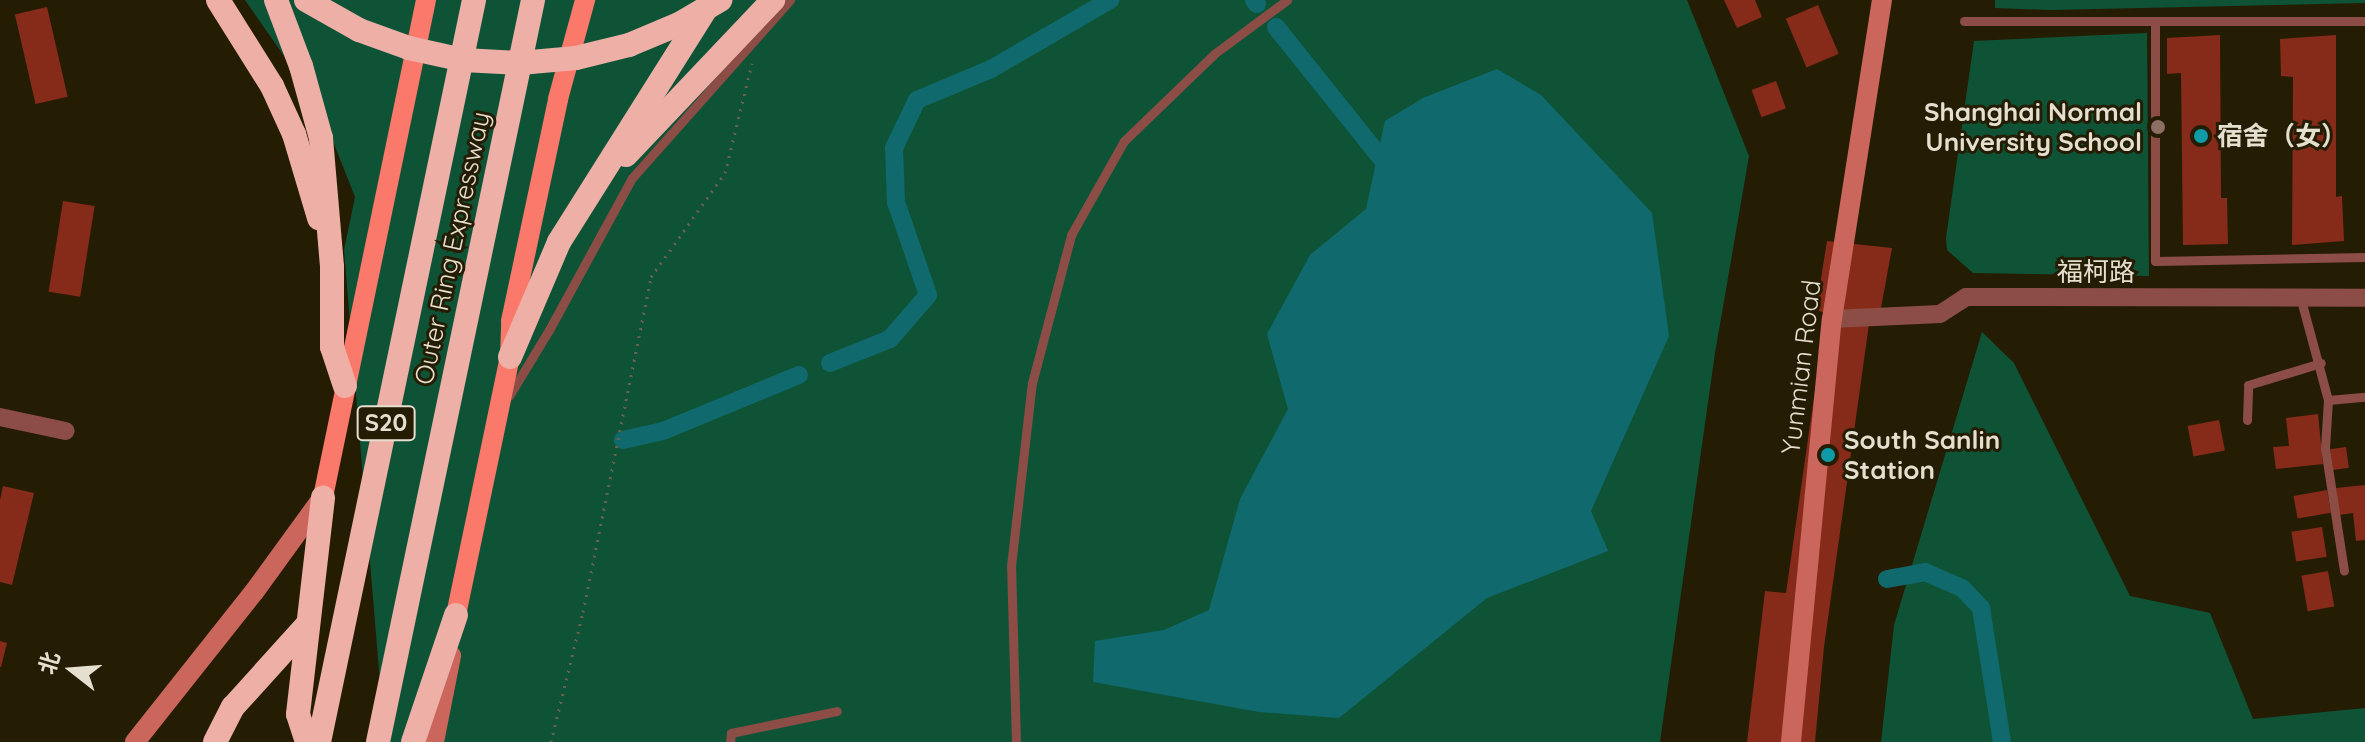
<!DOCTYPE html>
<meta charset="utf-8">
<style>
body{margin:0}
#map{position:relative;width:2365px;height:742px;overflow:hidden;background:#251d03;font-family:Quicksand,"Noto Sans SC",sans-serif}
div>[style]{position:absolute}
.green>*{inset:0;background:#0f5337}
.water>*{inset:0;background:#106a6d}
.canal>*{height:18px;margin:-9px;padding:0 9px;transform-origin:9px;border-radius:9px;background:#106a6d}
.building>*{inset:0;background:#862a19;transform-origin:0 0}
.path>*{height:3px;margin-top:-1.5px;transform-origin:0;background:repeating-linear-gradient(90deg,#68614b 0 2px,transparent 0 8px)}
.lane>*{height:9px;margin:-4.5px;padding:0 4.5px;transform-origin:4.5px;border-radius:4.5px;background:#8b4d46}
.street>*{height:18px;margin:-9px;padding:0 9px;transform-origin:9px;border-radius:9px;background:#8b4d46}
.secondary>*{height:20px;margin:-10px;padding:0 10px;transform-origin:10px;border-radius:10px;background:#ca665b}
.primary>*{height:20px;margin:-10px;padding:0 10px;transform-origin:10px;border-radius:10px;background:#fa796b}
.highway>*{height:24px;margin:-12px;padding:0 12px;transform-origin:12px;border-radius:12px;background:#eeafa6}
.highway-bridge>*{height:24px;margin:-12px;padding:0 12px;transform-origin:12px;border-radius:12px;background:#eeafa6}
.dots>*{width:22px;height:22px;translate:-50% -50%;box-sizing:border-box;border:4px solid #251d03;border-radius:50%}
span{translate:-50% -50%;white-space:nowrap;text-align:center;line-height:1.15;-webkit-text-stroke:6px #251d03;paint-order:stroke}
.shield-label span{padding:2px 6px;background:#251d03;border:2px solid;border-radius:6px;-webkit-text-stroke-width:0}
.shield-label{font-size:24px;color:#e5dfd0;font-weight:700}
.poi-label{font-size:26px;color:#e5dfd0;font-weight:700}
.right{translate:-100% -50%;text-align:right}
.left{translate:0 -50%;text-align:left}
.street-label{font-size:26px;color:#e5dfd0}
.north{position:absolute;left:32px;top:630px;width:80px;height:80px;-webkit-text-stroke:6px #251d03;paint-order:stroke;rotate:287deg;font-size:22px;font-weight:700;line-height:32px;text-align:center;color:#e5dfd0}
.north::after{content:'';display:block;margin:auto;width:28px;height:36px;background:#e5dfd0;clip-path:polygon(50% 0,100% 100%,50% 72%,0 100%)}
</style>
<div id="map">
<div class="green">
<div style="clip-path:polygon(245px 0,1687px 0,1749px 156px,1715px 353px,1660px 742px,385px 742px,344px 250px,355px 197px,319px 106px)"></div>
<div style="clip-path:polygon(1995px 0,2365px 0,2365px 3px,2050px 10px,1995px 8px)"></div>
<div style="clip-path:polygon(2147px 33px,2149px 276px,1973px 273px,1947px 250px,1946px 238px,1974px 41px)"></div>
<div style="clip-path:polygon(1982px 332px,2014px 363px,2130px 596px,2210px 613px,2253px 719px,2365px 708px,2365px 742px,1881px 742px,1894px 625px)"></div>
</div>
<div class="water">
<div style="clip-path:polygon(1497px 69px,1541px 95px,1652px 213px,1669px 336px,1591px 511px,1608px 551px,1487px 598px,1339px 718px,1259px 712px,1093px 682px,1095px 641px,1164px 630px,1209px 610px,1240px 499px,1288px 409px,1267px 334px,1310px 255px,1366px 209px,1385px 121px,1423px 98px)"></div>
</div>
<div class="canal">
<div style="left:1254px;top:0;width:5px;rotate:53deg"></div>
<div style="left:1276px;top:27px;width:186px;rotate:51.3deg"></div>
<div style="left:830px;top:363px;width:65px;rotate:-21.8deg"></div>
<div style="left:890px;top:339px;width:58px;rotate:-49.2deg"></div>
<div style="left:928px;top:295px;width:98px;rotate:-109deg"></div>
<div style="left:896px;top:202px;width:54px;rotate:-92.1deg"></div>
<div style="left:894px;top:148px;width:53px;rotate:-64.4deg"></div>
<div style="left:917px;top:100px;width:80px;rotate:-22.7deg"></div>
<div style="left:991px;top:69px;width:138px;rotate:-30.1deg"></div>
<div style="left:623px;top:440px;width:41px;rotate:-12.7deg"></div>
<div style="left:663px;top:431px;width:147px;rotate:-22.4deg"></div>
<div style="left:1887px;top:579px;width:39px;rotate:-10deg"></div>
<div style="left:1925px;top:572px;width:40px;rotate:23.4deg"></div>
<div style="left:1962px;top:588px;width:28px;rotate:46deg"></div>
<div style="left:1981px;top:608px;width:136px;rotate:81.1deg"></div>
</div>
<div class="building">
<div style="clip-path:polygon(1724px 0,1755px 0,1762px 17px,1737px 28px)"></div>
<div style="left:1818px;top:5px;width:53px;height:35px;rotate:67deg"></div>
<div style="left:47px;top:7px;width:92px;height:33px;rotate:77deg"></div>
<div style="clip-path:polygon(2220px 35px,2221px 198px,2227px 198px,2228px 244px,2183px 245px,2181px 73px,2167px 74px,2167px 38px)"></div>
<div style="clip-path:polygon(2336px 35px,2336px 197px,2342px 196px,2344px 241px,2292px 245px,2293px 77px,2281px 76px,2280px 39px)"></div>
<div style="left:1776px;top:81px;width:29px;height:26px;rotate:70deg"></div>
<div style="left:63px;top:201px;width:32px;height:92px;rotate:9deg"></div>
<div style="clip-path:polygon(1827px 241px,1892px 248px,1879px 319px,1870px 317px,1824px 647px,1815px 742px,1747px 742px,1765px 591px,1786px 593px,1826px 313px,1816px 310px)"></div>
<div style="clip-path:polygon(2318px 414px,2323px 464px,2276px 469px,2273px 447px,2289px 446px,2286px 418px)"></div>
<div style="left:2219px;top:420px;width:31px;height:32px;rotate:79deg"></div>
<div style="left:2346px;top:447px;width:21px;height:16px;rotate:82deg"></div>
<div style="clip-path:polygon(2365px 485px,2365px 540px,2356px 541px,2353px 513px,2339px 515px,2336px 488px)"></div>
<div style="clip-path:polygon(3px 486px,34px 493px,12px 585px,0 582px,0 500px)"></div>
<div style="left:2327px;top:490px;width:23px;height:34px;rotate:80deg"></div>
<div style="left:2322px;top:527px;width:30px;height:31px;rotate:81deg"></div>
<div style="left:2328px;top:571px;width:36px;height:27px;rotate:80deg"></div>
<div style="clip-path:polygon(0 641px,7px 643px,1px 667px,0 667px)"></div>
</div>
<div class="path">
<div style="left:551px;top:742px;width:134px;rotate:-76.2deg"></div>
<div style="left:583px;top:612px;width:342px;rotate:-78.5deg"></div>
<div style="left:651px;top:277px;width:128px;rotate:-54.6deg"></div>
<div style="left:725px;top:173px;width:113px;rotate:-76.2deg"></div>
</div>
<div class="lane">
<div style="left:1964px;top:21px;width:401px"></div>
<div style="left:2155px;top:21px;width:240px;rotate:90deg"></div>
<div style="left:2155px;top:261px;width:210px;rotate:-1.1deg"></div>
<div style="left:2301px;top:300px;width:104px;rotate:74.9deg"></div>
<div style="left:2328px;top:400px;width:48px;rotate:93.6deg"></div>
<div style="left:2325px;top:448px;width:124px;rotate:81.2deg"></div>
<div style="left:509px;top:396px;width:77px;rotate:-58.8deg"></div>
<div style="left:549px;top:330px;width:173px;rotate:-61.4deg"></div>
<div style="left:632px;top:178px;width:238px;rotate:-48.4deg"></div>
<div style="left:2328px;top:400px;width:37px;rotate:-5deg"></div>
<div style="left:2247px;top:420px;width:35px;rotate:-88deg"></div>
<div style="left:2248px;top:385px;width:76px;rotate:-16.8deg"></div>
<div style="left:730px;top:742px;width:9px;rotate:-84deg"></div>
<div style="left:731px;top:733px;width:108px;rotate:-11.7deg"></div>
<div style="left:1016px;top:742px;width:176px;rotate:-91.6deg"></div>
<div style="left:1011px;top:566px;width:184px;rotate:-83.5deg"></div>
<div style="left:1032px;top:383px;width:153px;rotate:-75.2deg"></div>
<div style="left:1071px;top:235px;width:108px;rotate:-60.6deg"></div>
<div style="left:1124px;top:141px;width:125px;rotate:-44deg"></div>
<div style="left:1214px;top:54px;width:91px;rotate:-36.5deg"></div>
</div>
<div class="street">
<div style="left:1832px;top:319px;width:108px;rotate:-2.7deg"></div>
<div style="left:1940px;top:314px;width:31px;rotate:-33deg"></div>
<div style="left:1966px;top:297px;width:399px;rotate:0.1deg"></div>
<div style="left:0;top:417px;width:67px;rotate:12deg"></div>
</div>
<div class="secondary">
<div style="left:135px;top:742px;width:191px;rotate:-51.6deg"></div>
<div style="left:254px;top:592px;width:117px;rotate:-54deg"></div>
<div style="left:434px;top:742px;width:88px;rotate:-78.8deg"></div>
<div style="left:1791px;top:742px;width:425px;rotate:-84.5deg"></div>
<div style="left:1832px;top:319px;width:323px;rotate:-81.1deg"></div>
</div>
<div class="primary">
<div style="left:323px;top:497px;width:508px;rotate:-78.29deg"></div>
<div style="left:456px;top:615px;width:264px;rotate:-78.2deg"></div>
<div style="left:510px;top:357px;width:36px;rotate:-88deg"></div>
<div style="left:511px;top:321px;width:227px;rotate:-78deg"></div>
<div style="left:558px;top:99px;width:103px;rotate:-74.7deg"></div>
</div>
<div class="highway">
<div style="left:218px;top:0;width:102px;rotate:57.9deg"></div>
<div style="left:272px;top:86px;width:53px;rotate:65.4deg"></div>
<div style="left:294px;top:134px;width:88px;rotate:73.4deg"></div>
<div style="left:276px;top:0;width:71px;rotate:69.3deg"></div>
<div style="left:301px;top:66px;width:75px;rotate:74.5deg"></div>
<div style="left:321px;top:138px;width:129px;rotate:85.1deg"></div>
<div style="left:332px;top:267px;width:80px;rotate:90deg"></div>
<div style="left:332px;top:347px;width:41px;rotate:71.6deg"></div>
<div style="left:626px;top:155px;width:214px;rotate:-46.5deg"></div>
<div style="left:510px;top:357px;width:125px;rotate:-66.9deg"></div>
<div style="left:559px;top:242px;width:285px;rotate:-57.8deg"></div>
<div style="left:215px;top:742px;width:39px;rotate:-63deg"></div>
<div style="left:233px;top:707px;width:110px;rotate:-47.9deg"></div>
<div style="left:307px;top:742px;width:29px;rotate:-108deg"></div>
<div style="left:298px;top:714px;width:218px;rotate:-83.4deg"></div>
<div style="left:319px;top:742px;width:758px;rotate:-78.2deg"></div>
<div style="left:378px;top:742px;width:758px;rotate:-78.2deg"></div>
<div style="left:413px;top:742px;width:134px;rotate:-71.3deg"></div>
</div>
<div class="highway-bridge">
<div style="left:306px;top:0;width:61px;rotate:29.5deg"></div>
<div style="left:359px;top:30px;width:53px;rotate:19.8deg"></div>
<div style="left:409px;top:48px;width:55px;rotate:12.5deg"></div>
<div style="left:463px;top:60px;width:57px;rotate:3deg"></div>
<div style="left:520px;top:63px;width:56px;rotate:-5.1deg"></div>
<div style="left:576px;top:58px;width:55px;rotate:-13.8deg"></div>
<div style="left:629px;top:45px;width:54px;rotate:-22.8deg"></div>
<div style="left:679px;top:24px;width:48px;rotate:-30.3deg"></div>
</div>
<div class="dots">
<div style="left:2158px;top:127px;background:#8d6e63"></div>
<div style="left:2201px;top:136px;background:#0f9aa8"></div>
<div style="left:1828px;top:455px;background:#0f9aa8"></div>
</div>
<div class="shield-label">
<span style="left:386px;top:423px">S20</span>
</div>
<div class="poi-label">
<span class="right" style="left:2142px;top:127px">Shanghai Normal<br>University School</span>
<span class="left" style="left:2217px;top:136px">宿舍（女）</span>
<span class="left" style="left:1844px;top:455px">South Sanlin<br>Station</span>
</div>
<div class="street-label">
<span style="left:452px;top:248px;rotate:-78deg">Outer Ring Expressway</span>
<span style="left:2096px;top:272px">福柯路</span>
<span style="left:1801px;top:367px;rotate:-83deg">Yunmian Road</span>
</div>
<div class="north">北</div>
</div>
